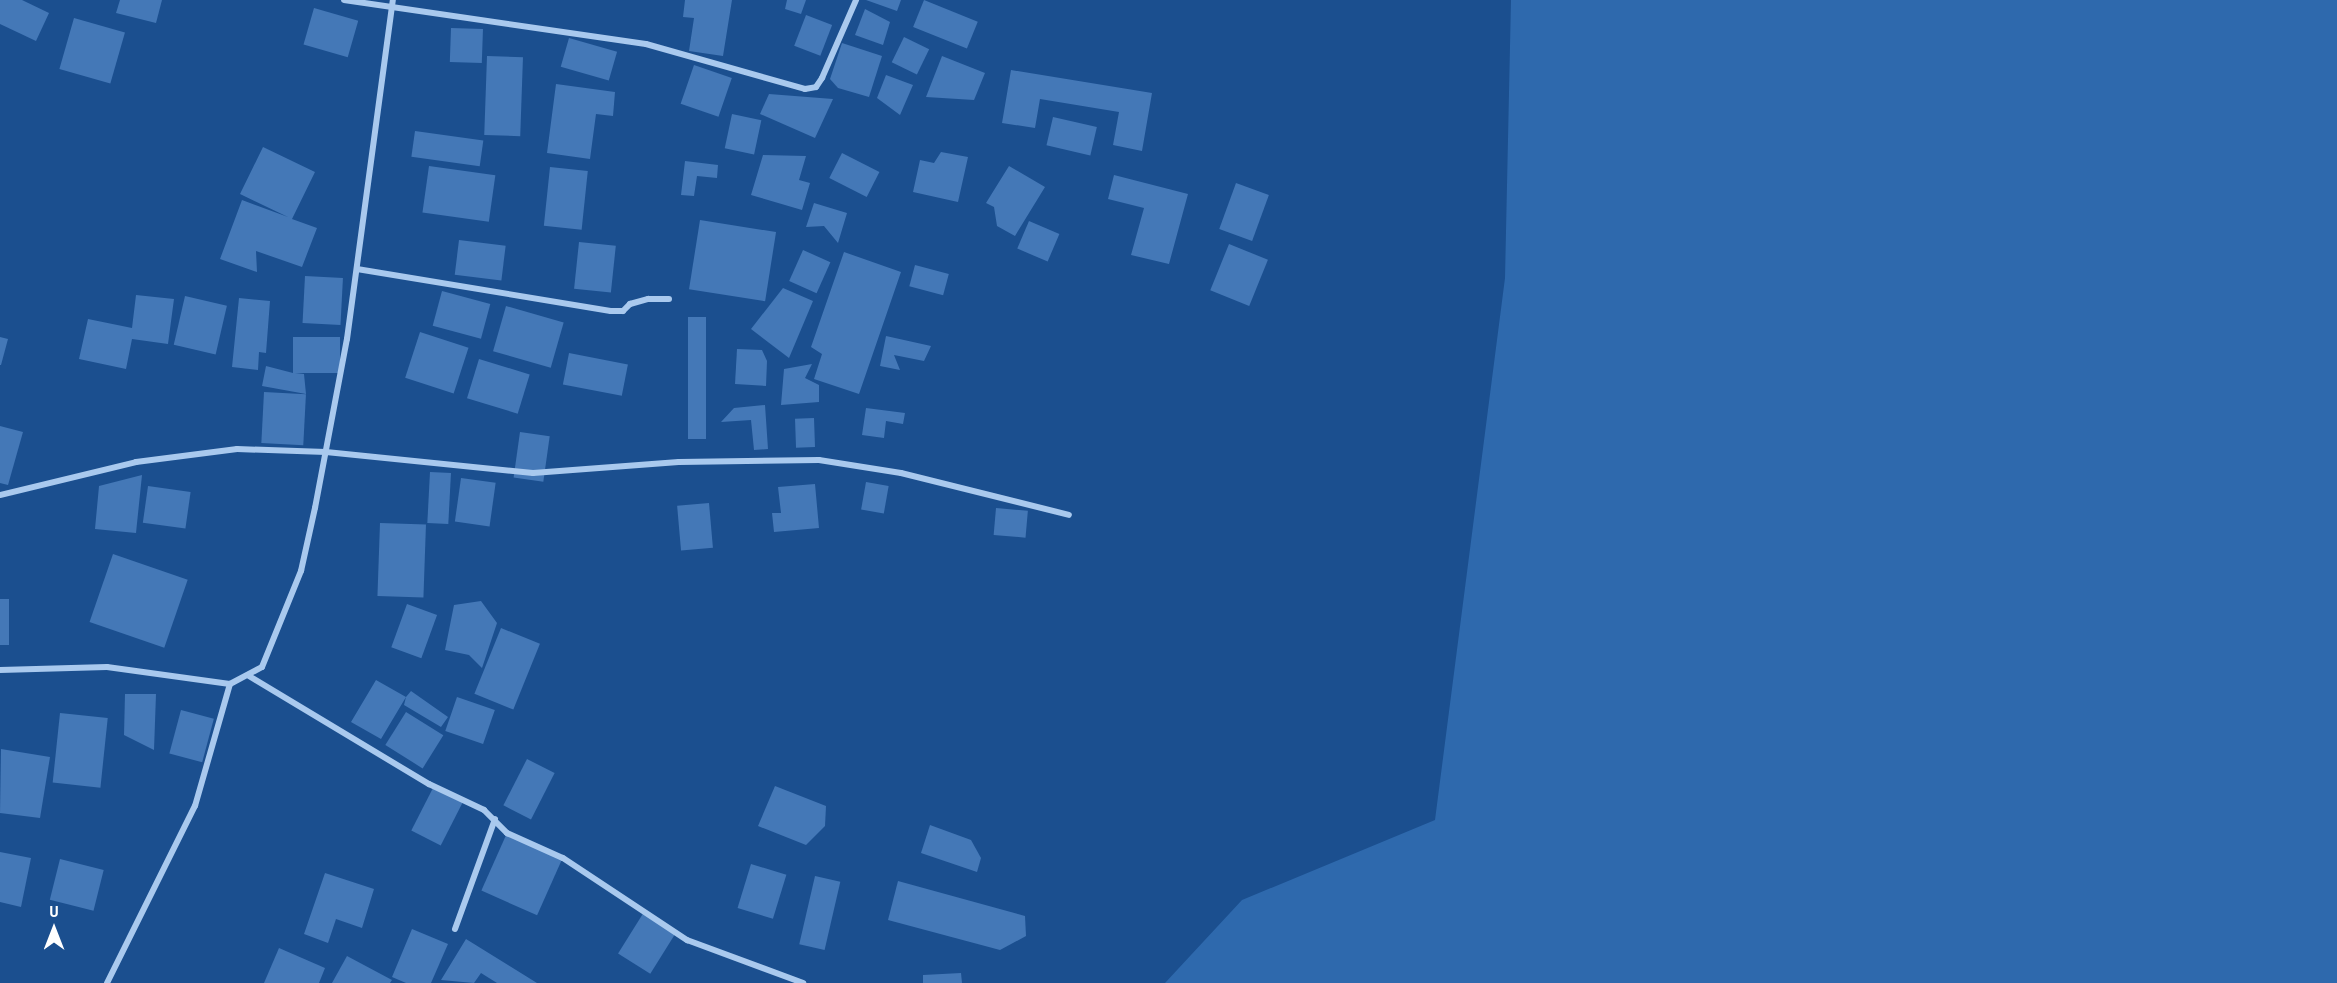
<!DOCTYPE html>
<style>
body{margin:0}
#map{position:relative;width:2337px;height:983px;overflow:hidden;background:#1b4f8f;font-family:"Archivo Narrow",sans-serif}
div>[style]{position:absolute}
.green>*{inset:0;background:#2e69ad}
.building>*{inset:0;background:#4478b7;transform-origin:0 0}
.minor>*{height:6px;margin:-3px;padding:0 3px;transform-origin:3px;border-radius:3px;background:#a9c9ee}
span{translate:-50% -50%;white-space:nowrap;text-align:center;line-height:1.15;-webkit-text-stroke:4.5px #1b4f8f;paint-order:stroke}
.north{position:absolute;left:24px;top:899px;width:60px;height:60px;-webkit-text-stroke:4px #1b4f8f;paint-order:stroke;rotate:0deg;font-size:16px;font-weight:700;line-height:24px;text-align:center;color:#fff}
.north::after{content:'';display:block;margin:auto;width:21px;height:27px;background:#fff;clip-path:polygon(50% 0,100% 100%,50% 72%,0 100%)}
</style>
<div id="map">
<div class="green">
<div style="clip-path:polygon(1511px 0,2337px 0,2337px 983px,1165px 983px,1242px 900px,1435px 820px,1505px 278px)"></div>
</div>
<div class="building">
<div style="clip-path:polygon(0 0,22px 0,49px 13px,36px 41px,0 24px)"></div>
<div style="clip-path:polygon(120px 0,162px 0,156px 23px,116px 13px)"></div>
<div style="clip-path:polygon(685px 0,732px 0,723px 56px,689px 51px,694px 18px,683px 17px)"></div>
<div style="clip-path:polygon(787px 0,806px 0,801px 14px,785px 9px)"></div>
<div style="clip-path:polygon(866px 0,901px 0,897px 11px)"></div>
<div style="left:924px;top:0;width:58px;height:29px;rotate:22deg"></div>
<div style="left:314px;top:8px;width:46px;height:38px;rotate:16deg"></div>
<div style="clip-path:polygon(865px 9px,890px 22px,883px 45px,855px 35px)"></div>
<div style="left:806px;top:15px;width:28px;height:33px;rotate:21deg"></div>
<div style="left:74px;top:18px;width:53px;height:53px;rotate:16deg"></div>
<div style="left:451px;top:28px;width:32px;height:34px;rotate:2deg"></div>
<div style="left:904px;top:37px;width:28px;height:28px;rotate:26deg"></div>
<div style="left:569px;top:38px;width:50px;height:30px;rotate:16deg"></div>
<div style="clip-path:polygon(842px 43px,882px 56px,869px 97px,838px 88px,830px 79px)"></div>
<div style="left:487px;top:56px;width:36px;height:79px;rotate:2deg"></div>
<div style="clip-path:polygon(942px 56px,985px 73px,974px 100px,926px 97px)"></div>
<div style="left:694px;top:65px;width:40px;height:41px;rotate:19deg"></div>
<div style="clip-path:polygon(1011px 70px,1152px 93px,1142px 151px,1113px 145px,1119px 112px,1040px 99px,1035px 128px,1002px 123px)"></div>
<div style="clip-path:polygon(886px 75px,913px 85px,900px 115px,877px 98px)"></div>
<div style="clip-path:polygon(556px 84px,615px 92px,613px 116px,596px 114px,590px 159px,547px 153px)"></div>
<div style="clip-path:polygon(769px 94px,833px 99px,815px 138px,760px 114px)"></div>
<div style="left:732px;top:114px;width:30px;height:35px;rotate:12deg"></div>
<div style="left:1053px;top:117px;width:45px;height:29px;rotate:13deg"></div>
<div style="left:415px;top:131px;width:69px;height:26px;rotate:8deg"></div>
<div style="clip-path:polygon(263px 147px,315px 172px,292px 219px,317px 228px,302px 267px,256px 251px,257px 272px,220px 259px,242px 200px,288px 217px,240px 194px)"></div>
<div style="clip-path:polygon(941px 152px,968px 157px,958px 202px,913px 192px,920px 160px,934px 163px)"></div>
<div style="left:842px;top:153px;width:42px;height:28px;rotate:27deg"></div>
<div style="clip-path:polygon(763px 155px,806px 156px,799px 180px,810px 183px,802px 210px,751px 195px)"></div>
<div style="clip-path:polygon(685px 161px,718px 165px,717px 178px,697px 176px,694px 196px,681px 195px)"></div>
<div style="left:429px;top:166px;width:67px;height:47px;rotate:8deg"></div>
<div style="clip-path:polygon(1009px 166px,1045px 187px,1015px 236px,997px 226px,994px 207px,986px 203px)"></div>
<div style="left:550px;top:167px;width:38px;height:59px;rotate:6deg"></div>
<div style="clip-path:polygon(1114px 175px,1188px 194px,1169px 264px,1131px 255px,1144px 208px,1108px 199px)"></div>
<div style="left:1236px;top:183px;width:35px;height:49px;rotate:20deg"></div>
<div style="clip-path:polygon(814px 203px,847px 213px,838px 243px,824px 226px,806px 227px)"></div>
<div style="left:700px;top:220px;width:77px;height:70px;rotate:9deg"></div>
<div style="left:1029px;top:221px;width:33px;height:30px;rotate:23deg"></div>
<div style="left:459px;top:240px;width:47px;height:35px;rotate:7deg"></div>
<div style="left:579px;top:242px;width:37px;height:47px;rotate:6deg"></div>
<div style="left:1229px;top:244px;width:42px;height:50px;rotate:22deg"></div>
<div style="left:803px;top:250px;width:30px;height:34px;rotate:24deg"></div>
<div style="clip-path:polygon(844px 252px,901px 272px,859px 394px,814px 379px,822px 354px,811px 347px)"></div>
<div style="left:915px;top:265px;width:35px;height:22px;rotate:15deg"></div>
<div style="left:305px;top:276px;width:38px;height:47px;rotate:3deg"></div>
<div style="clip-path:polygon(783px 288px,813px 301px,789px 358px,751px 329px)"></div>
<div style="left:442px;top:291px;width:50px;height:36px;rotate:15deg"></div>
<div style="clip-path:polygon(136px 295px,174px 299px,168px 344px,132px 339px,126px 369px,79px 359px,88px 319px,132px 328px)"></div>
<div style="left:185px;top:296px;width:43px;height:50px;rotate:13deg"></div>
<div style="clip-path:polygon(239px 298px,270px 301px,266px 353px,259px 352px,258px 370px,232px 367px)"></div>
<div style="left:506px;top:306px;width:60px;height:47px;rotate:16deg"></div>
<div style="left:688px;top:317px;width:18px;height:122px"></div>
<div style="left:420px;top:332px;width:51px;height:48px;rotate:18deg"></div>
<div style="clip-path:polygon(886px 336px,931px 346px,924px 361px,894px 355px,900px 370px,880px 366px)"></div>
<div style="clip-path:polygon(0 337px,8px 339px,1px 365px,0 365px)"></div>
<div style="clip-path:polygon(293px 337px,340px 337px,340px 373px,295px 373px,304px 374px,306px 394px,262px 386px,266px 366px,293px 373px)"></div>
<div style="clip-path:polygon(737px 349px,762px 350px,767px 361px,766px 386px,735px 384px)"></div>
<div style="left:569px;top:353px;width:60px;height:32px;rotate:11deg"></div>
<div style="left:479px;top:359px;width:53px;height:41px;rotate:17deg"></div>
<div style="clip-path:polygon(812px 364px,805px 378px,819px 385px,819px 402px,781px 405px,784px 369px)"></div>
<div style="left:264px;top:392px;width:42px;height:51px;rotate:3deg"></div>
<div style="clip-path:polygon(765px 405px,768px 449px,754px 450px,751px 420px,721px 422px,734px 408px)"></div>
<div style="clip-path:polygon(866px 408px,905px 413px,903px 424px,886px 421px,884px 438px,862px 435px)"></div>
<div style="left:814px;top:418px;width:29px;height:19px;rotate:88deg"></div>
<div style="clip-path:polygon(0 426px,23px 432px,8px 485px,0 483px)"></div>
<div style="left:520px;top:432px;width:30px;height:46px;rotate:8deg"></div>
<div style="left:430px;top:472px;width:21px;height:51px;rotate:3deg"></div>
<div style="clip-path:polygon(142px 475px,136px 533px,95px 529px,99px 486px)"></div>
<div style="left:461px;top:478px;width:35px;height:44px;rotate:8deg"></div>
<div style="left:866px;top:482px;width:23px;height:28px;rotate:10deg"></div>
<div style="clip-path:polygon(815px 484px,819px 528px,774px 532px,772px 513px,781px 513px,778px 487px)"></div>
<div style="left:148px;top:486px;width:43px;height:37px;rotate:8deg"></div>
<div style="left:709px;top:503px;width:45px;height:32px;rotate:85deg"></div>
<div style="left:996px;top:508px;width:32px;height:27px;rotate:5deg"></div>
<div style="left:380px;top:523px;width:46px;height:73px;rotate:2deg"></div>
<div style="left:113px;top:554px;width:79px;height:72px;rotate:19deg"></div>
<div style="left:0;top:599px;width:9px;height:46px"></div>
<div style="clip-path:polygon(481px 601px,497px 623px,482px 668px,469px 655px,445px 650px,454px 605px)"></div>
<div style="left:407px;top:604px;width:32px;height:46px;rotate:20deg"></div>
<div style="left:501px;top:628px;width:42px;height:71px;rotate:22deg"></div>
<div style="clip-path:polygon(376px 680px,406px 697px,411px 691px,448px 717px,441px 727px,404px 705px,406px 697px,381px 739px,351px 722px)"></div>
<div style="clip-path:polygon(125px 694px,156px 694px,154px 750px,124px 735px)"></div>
<div style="left:457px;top:697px;width:40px;height:36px;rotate:19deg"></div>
<div style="left:181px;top:710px;width:34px;height:45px;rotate:15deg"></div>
<div style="left:406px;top:712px;width:44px;height:39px;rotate:32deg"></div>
<div style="left:60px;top:713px;width:48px;height:70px;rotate:6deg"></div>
<div style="clip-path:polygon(1px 749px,50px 757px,40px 818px,0 813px)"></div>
<div style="left:527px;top:759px;width:31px;height:52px;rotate:27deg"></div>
<div style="left:434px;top:786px;width:33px;height:50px;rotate:27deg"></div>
<div style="clip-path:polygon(775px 786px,826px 806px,825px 826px,806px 845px,758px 826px)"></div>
<div style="clip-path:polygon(930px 825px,971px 840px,981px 858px,977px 872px,921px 853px)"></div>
<div style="left:507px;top:833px;width:61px;height:63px;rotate:24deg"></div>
<div style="clip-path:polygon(0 852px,31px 858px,21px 907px,0 902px)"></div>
<div style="left:60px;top:859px;width:45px;height:42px;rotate:14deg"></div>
<div style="left:751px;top:864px;width:37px;height:46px;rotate:17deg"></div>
<div style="clip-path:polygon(325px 873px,374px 889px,362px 928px,336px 919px,328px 943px,304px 934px)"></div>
<div style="left:815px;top:876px;width:26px;height:70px;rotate:13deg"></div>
<div style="clip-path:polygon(898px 881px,1025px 916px,1026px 936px,1000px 950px,888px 920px)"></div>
<div style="left:644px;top:912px;width:38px;height:49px;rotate:32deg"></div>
<div style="clip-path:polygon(412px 929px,448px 944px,431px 983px,406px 983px,392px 977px)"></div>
<div style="clip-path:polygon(466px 939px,537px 983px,497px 983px,481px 973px,474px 983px,441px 980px)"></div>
<div style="clip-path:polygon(279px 948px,325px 968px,319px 983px,264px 983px)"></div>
<div style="clip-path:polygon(347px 956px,392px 980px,390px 983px,332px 983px)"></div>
<div style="clip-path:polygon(961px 973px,962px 983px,923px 983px,923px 975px)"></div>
</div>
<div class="minor">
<div style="left:344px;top:0;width:305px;rotate:8.3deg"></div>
<div style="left:646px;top:44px;width:165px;rotate:15.8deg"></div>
<div style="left:805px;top:89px;width:11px;rotate:-10deg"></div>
<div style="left:816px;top:87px;width:11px;rotate:-56deg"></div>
<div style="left:822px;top:78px;width:85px;rotate:-66.4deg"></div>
<div style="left:357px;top:269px;width:257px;rotate:9.4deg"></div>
<div style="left:611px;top:311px;width:12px"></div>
<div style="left:623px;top:311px;width:10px;rotate:-45deg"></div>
<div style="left:630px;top:304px;width:19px;rotate:-16deg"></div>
<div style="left:648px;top:299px;width:21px"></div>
<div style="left:0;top:495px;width:140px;rotate:-13.6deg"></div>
<div style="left:136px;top:462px;width:102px;rotate:-7.3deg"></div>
<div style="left:237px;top:449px;width:89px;rotate:1.9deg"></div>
<div style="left:326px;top:452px;width:208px;rotate:5.8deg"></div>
<div style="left:533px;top:473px;width:146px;rotate:-4.3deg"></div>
<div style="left:679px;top:462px;width:140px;rotate:-0.8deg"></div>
<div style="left:819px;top:460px;width:83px;rotate:9deg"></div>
<div style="left:901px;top:473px;width:173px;rotate:14deg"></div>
<div style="left:0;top:670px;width:107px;rotate:-1.6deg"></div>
<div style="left:107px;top:667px;width:124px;rotate:7.9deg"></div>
<div style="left:230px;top:684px;width:36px;rotate:-28deg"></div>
<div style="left:262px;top:667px;width:104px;rotate:-67.9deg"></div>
<div style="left:301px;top:571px;width:65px;rotate:-77.5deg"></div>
<div style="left:315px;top:508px;width:172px;rotate:-79.3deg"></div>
<div style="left:347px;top:339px;width:342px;rotate:-82.3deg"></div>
<div style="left:249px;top:676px;width:210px;rotate:31deg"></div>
<div style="left:429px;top:784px;width:61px;rotate:25.3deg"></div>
<div style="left:484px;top:810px;width:33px;rotate:45deg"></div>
<div style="left:507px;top:833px;width:61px;rotate:24.1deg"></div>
<div style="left:563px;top:858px;width:149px;rotate:33.5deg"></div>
<div style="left:687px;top:940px;width:124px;rotate:20.3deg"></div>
<div style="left:455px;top:929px;width:117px;rotate:-70deg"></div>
<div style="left:107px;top:983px;width:198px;rotate:-63.6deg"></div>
<div style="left:195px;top:806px;width:127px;rotate:-74deg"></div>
</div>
<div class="north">U</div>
</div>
